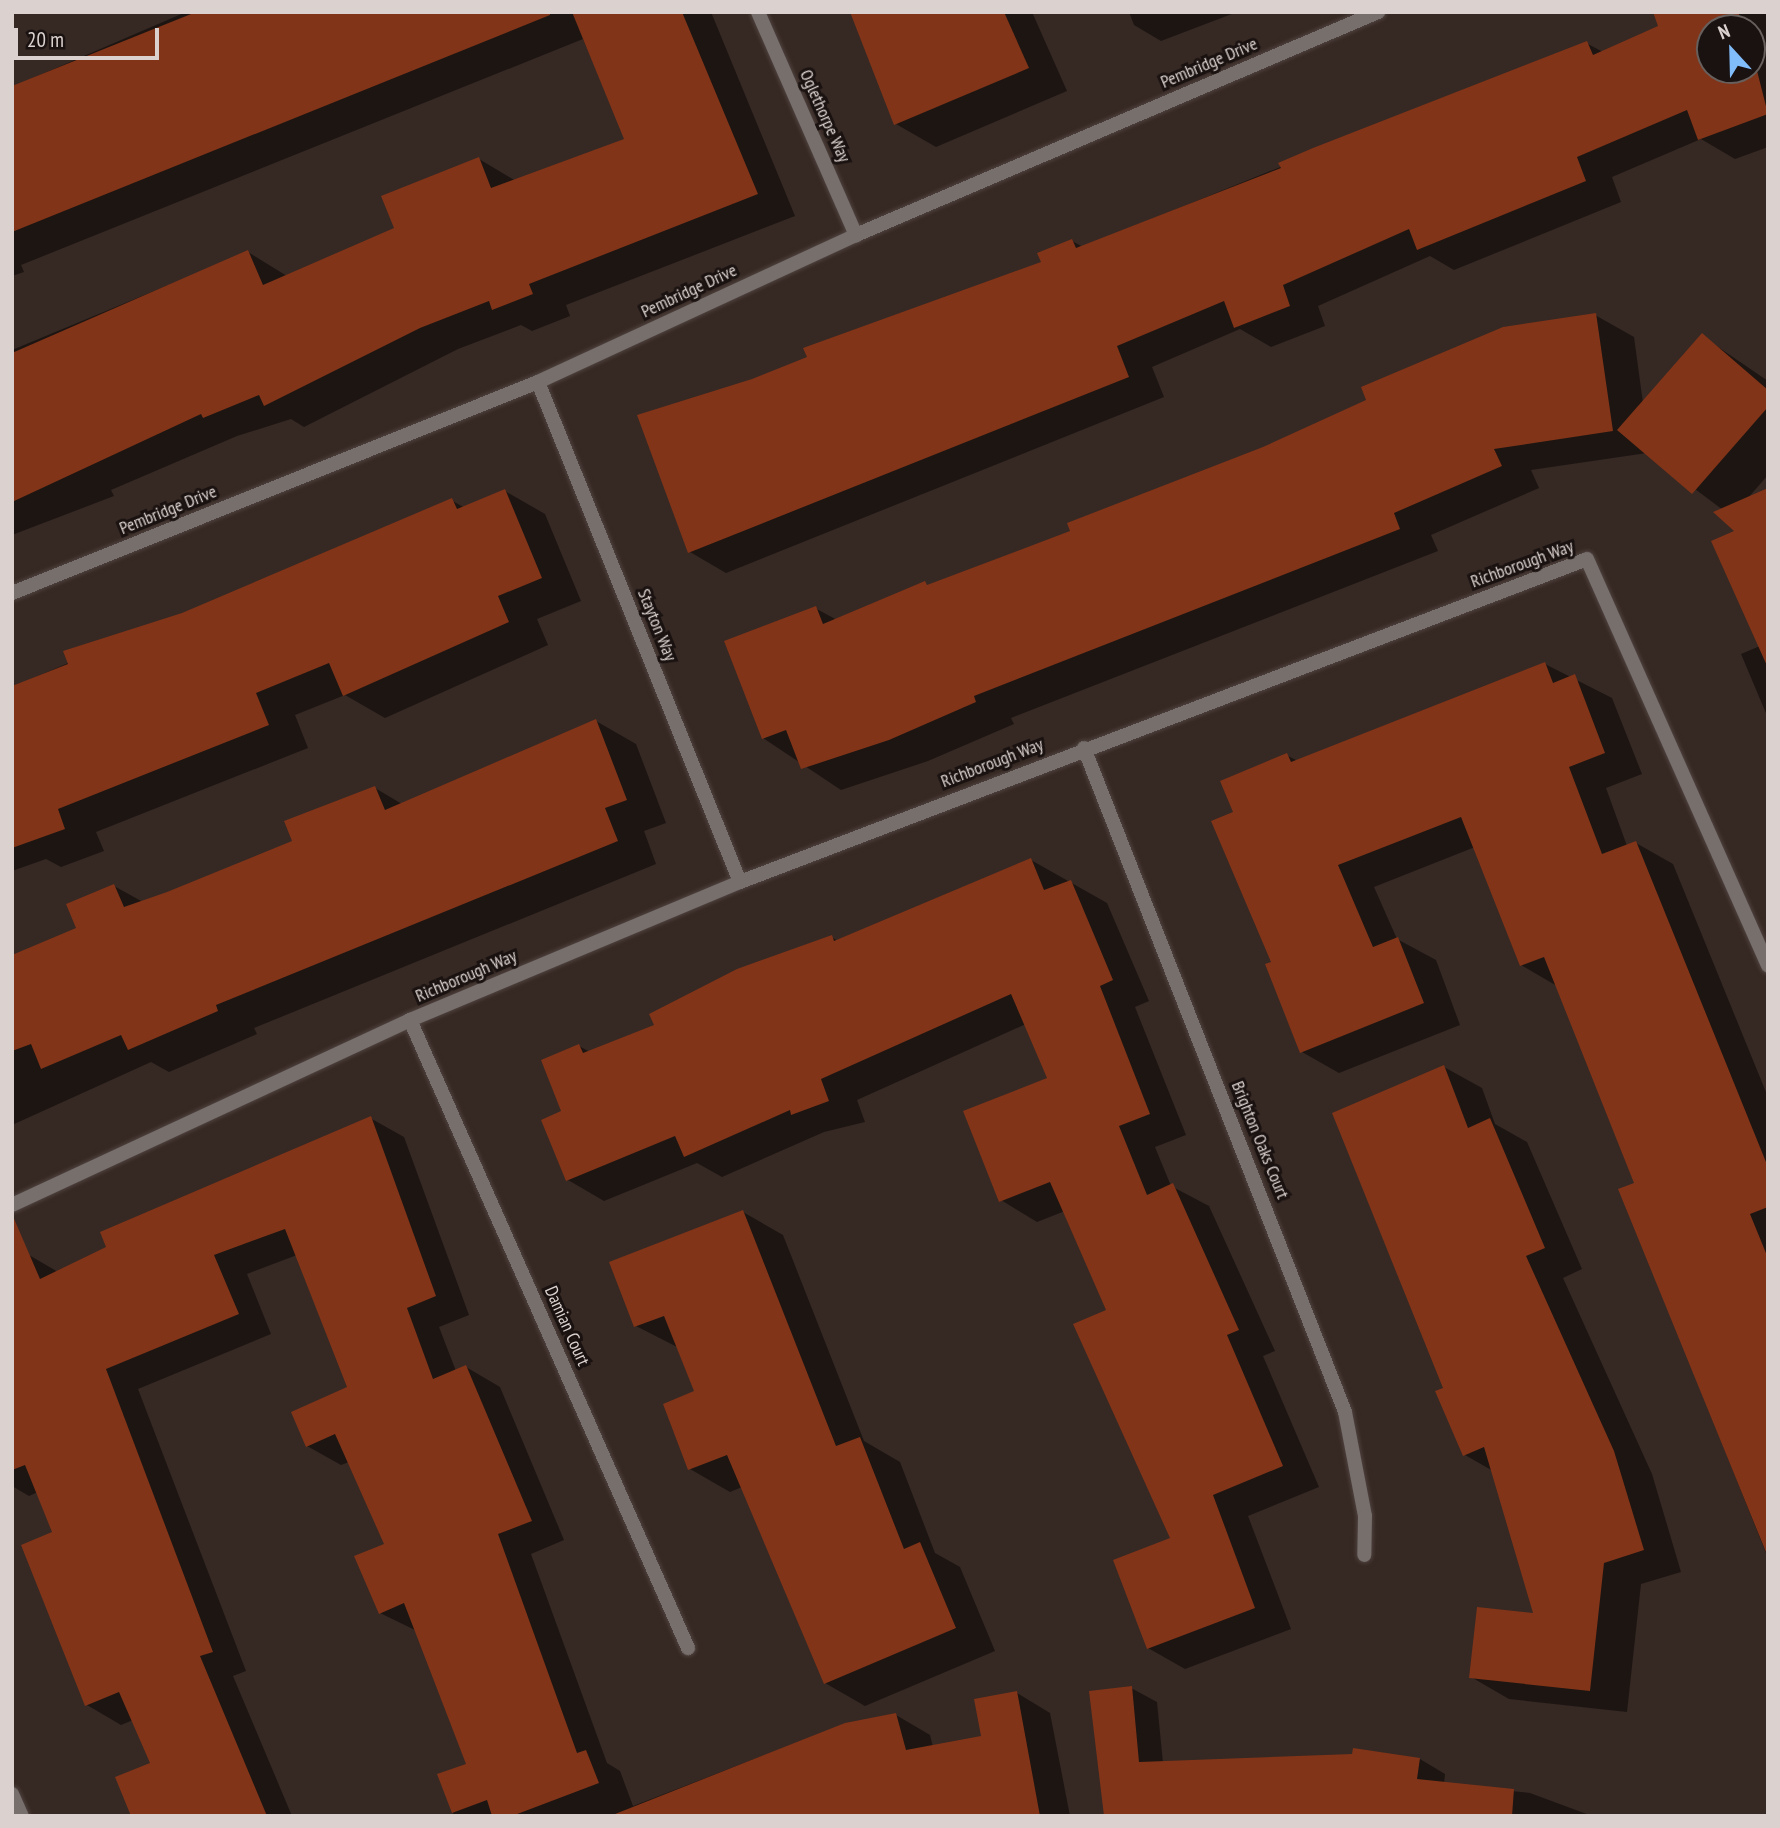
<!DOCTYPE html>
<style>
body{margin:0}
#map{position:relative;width:1780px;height:1828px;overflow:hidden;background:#362823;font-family:"PT Sans Narrow",sans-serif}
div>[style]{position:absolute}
.shadow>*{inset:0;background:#0007}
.building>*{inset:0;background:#813418}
.roads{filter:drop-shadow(0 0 2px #50433f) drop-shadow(0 0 2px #50433f)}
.minor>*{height:14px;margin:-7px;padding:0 7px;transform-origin:7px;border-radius:7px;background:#766f6c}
span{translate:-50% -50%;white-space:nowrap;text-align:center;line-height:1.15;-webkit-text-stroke:6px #191210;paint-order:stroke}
.street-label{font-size:18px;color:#dbd2cf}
.frame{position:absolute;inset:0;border:14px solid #dbd2cf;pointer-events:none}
.north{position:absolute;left:1696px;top:14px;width:70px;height:70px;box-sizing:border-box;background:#191210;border:2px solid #675f5c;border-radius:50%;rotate:338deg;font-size:19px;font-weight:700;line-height:28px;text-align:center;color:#dbd2cf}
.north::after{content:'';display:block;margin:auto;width:24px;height:32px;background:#80bdfa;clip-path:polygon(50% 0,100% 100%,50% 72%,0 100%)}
.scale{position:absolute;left:14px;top:28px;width:145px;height:32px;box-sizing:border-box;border:4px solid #dbd2cf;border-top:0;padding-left:9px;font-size:21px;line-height:24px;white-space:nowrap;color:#dbd2cf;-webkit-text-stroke:5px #191210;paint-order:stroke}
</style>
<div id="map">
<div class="shadow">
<div style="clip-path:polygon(186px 12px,711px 12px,795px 216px,566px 305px,570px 316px,532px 331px,521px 325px,458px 349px,304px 427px,291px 419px,237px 436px,111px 490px,114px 496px,12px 535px,12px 350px,248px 252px,287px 276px,396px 229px,479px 159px,516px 181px,627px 140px,583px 39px,21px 265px,24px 272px,12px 276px,12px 87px)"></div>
<div style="clip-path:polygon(851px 12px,1032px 12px,1067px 91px,936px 147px,896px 124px)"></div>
<div style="clip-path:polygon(1129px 12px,1237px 12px,1161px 41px,1134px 25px)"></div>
<div style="clip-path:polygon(evenodd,1655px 12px,1768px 12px,1768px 147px,1735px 159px,1701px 139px,1612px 177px,1621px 202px,1454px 270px,1430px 256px,1318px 306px,1325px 326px,1271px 347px,1240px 329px,1152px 367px,1164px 397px,726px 573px,690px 552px,753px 381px,1043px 263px,1072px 241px,1083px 247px,1586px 43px,1603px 52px,1660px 27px,1655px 12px,1710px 28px,1752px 28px,1752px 70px,1710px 70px,1710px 28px)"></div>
<div style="clip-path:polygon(1595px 315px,1634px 337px,1643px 403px,1702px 336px,1768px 381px,1768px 475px,1747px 499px,1768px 490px,1768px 718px,1741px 654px,1760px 646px,1738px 531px,1723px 510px,1647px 453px,1531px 470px,1539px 488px,1431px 535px,1438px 551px,1011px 718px,1014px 724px,928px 761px,841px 790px,763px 738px,815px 608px,837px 620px,1072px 532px)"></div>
<div style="clip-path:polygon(505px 491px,545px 514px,581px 601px,537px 619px,548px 645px,385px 718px,345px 695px,295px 715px,308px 748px,96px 832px,104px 851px,61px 867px,46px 859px,12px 871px,12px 687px,451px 500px,465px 508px)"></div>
<div style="clip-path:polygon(1545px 664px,1612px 698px,1642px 774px,1606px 788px,1627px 846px,1636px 843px,1673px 864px,1768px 1097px,1768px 1558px,1620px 1190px,1636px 1184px,1557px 986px,1521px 965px,1475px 847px,1374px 887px,1397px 939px,1436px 960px,1460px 1025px,1339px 1073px,1302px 1052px,1235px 813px,1286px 755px,1298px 761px)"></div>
<div style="clip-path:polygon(596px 721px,636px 744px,666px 823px,644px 831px,656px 864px,254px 1028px,257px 1034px,169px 1072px,151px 1062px,12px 1125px,12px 957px,78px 929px,114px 886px,143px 902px,294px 842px,375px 788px,402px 804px)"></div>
<div style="clip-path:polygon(1031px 860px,1107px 903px,1149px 1001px,1135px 1007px,1186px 1135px,1155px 1147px,1171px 1186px,1209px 1206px,1275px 1351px,1263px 1356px,1319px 1487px,1248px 1516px,1291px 1629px,1185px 1669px,1148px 1648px,1173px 1539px,1108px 1310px,1065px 1211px,1037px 1222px,1001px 1200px,1049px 1079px,1026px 1024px,857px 1100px,865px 1122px,824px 1132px,722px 1177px,697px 1163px,604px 1201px,568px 1180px,564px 1112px,579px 1046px,590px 1052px,656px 1026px,831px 937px,838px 941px)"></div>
<div style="clip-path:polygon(1444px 1067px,1482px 1088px,1495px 1124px,1527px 1142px,1582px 1269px,1563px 1278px,1652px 1474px,1681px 1572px,1641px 1584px,1627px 1712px,1509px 1699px,1471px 1677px,1536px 1615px,1493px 1471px,1465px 1455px,1445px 1389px)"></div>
<div style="clip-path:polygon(370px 1118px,404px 1137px,469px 1315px,439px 1327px,456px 1371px,466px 1367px,500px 1387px,564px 1540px,531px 1554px,607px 1763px,620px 1771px,633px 1806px,845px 1724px,896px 1715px,930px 1735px,933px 1747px,983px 1737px,1017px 1693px,1050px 1713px,1070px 1816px,454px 1816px,439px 1775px,468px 1765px,417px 1631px,380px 1613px,386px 1545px,349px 1462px,341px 1465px,307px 1446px,349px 1388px,297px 1255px,247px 1274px,271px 1334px,138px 1389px,246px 1671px,233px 1676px,292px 1816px,133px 1816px,152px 1764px,133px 1720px,121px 1725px,87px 1705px,55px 1533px,38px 1492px,29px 1496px,12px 1486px,12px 1263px,29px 1255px,58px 1272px)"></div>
<div style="clip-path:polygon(743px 1212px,783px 1235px,864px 1441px,900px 1462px,935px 1553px,960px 1567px,995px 1651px,865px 1706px,825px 1683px,742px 1487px,730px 1492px,690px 1469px,696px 1392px,679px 1348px,636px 1326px)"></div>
<div style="clip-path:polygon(1131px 1688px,1157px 1702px,1163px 1763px,1353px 1755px,1354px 1750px,1420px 1759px,1445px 1774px,1444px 1784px,1530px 1793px,1592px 1816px,1105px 1816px)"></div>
</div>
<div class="building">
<div style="clip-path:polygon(196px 12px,550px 12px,550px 15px,12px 232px,12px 86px)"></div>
<div style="clip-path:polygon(572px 12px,682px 12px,758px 194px,529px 284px,533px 294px,492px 310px,489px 301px,420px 328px,264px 406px,259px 395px,203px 418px,201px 414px,12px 502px,12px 353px,248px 250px,263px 285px,394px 228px,381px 196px,479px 157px,491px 188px,624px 139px)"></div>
<div style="clip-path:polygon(850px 12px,1004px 12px,1029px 68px,894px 125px)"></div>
<div style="clip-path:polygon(1653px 12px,1738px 12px,1744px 28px,1710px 28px,1710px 70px,1752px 70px,1752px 51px,1768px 114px,1698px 140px,1687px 110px,1577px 157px,1586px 181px,1417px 250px,1409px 229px,1283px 285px,1290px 306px,1234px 328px,1224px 301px,1117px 346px,1129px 377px,688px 553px,637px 415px,752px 379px,807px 357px,803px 348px,1041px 262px,1037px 253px,1072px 239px,1076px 248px,1281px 168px,1278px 163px,1313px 148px,1587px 41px,1593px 55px,1658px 26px)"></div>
<div style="clip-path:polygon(1596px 313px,1613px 431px,1494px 449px,1502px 466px,1394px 513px,1400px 529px,974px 696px,976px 702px,889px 740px,801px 769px,786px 730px,762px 739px,724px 641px,816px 606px,823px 624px,925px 581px,927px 585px,1070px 531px,1067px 523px,1263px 447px,1366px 400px,1361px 387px,1503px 327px)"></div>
<div style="clip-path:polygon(1702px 333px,1768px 390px,1768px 407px,1692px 494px,1617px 430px)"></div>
<div style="clip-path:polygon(1768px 488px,1768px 668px,1711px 541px,1734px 531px,1713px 512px)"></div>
<div style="clip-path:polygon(505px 489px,542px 578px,498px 596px,509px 622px,343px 696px,329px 663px,256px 693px,269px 725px,58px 809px,65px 829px,12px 848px,12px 686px,68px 664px,63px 651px,182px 613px,452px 498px,457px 509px)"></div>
<div style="clip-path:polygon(1545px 662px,1553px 683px,1575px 674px,1605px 753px,1569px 767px,1602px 854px,1636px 841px,1768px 1167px,1768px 1207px,1750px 1214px,1768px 1258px,1768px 1557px,1618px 1189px,1634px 1183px,1544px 957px,1520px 966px,1461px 817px,1338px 865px,1373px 947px,1398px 937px,1424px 1003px,1300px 1053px,1265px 964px,1271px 962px,1211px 821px,1233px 812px,1220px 781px,1287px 753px,1291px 762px)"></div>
<div style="clip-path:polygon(596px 719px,627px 800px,605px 808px,618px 841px,216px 1005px,218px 1011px,128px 1050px,121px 1035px,41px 1069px,31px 1044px,12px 1051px,12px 955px,76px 928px,66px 904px,114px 884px,124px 907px,167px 892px,292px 841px,284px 821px,375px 786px,385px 810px)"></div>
<div style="clip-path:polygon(1031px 858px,1044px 890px,1071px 880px,1113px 980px,1100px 986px,1150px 1114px,1119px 1126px,1147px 1195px,1173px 1183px,1239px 1330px,1227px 1335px,1283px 1466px,1213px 1495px,1255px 1608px,1147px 1649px,1113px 1560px,1170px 1538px,1073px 1324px,1106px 1310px,1050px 1182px,999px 1202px,963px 1111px,1047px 1078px,1011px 994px,821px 1079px,829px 1101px,791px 1115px,790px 1110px,684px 1157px,675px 1136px,566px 1181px,541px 1120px,561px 1111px,541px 1060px,579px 1044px,583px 1053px,654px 1025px,649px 1014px,737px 969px,832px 935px,834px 941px)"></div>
<div style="clip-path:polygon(1444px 1065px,1468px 1128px,1490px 1118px,1545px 1248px,1526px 1256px,1614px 1451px,1644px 1550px,1604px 1563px,1590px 1691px,1469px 1678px,1477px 1607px,1533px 1613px,1484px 1447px,1463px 1456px,1435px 1391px,1443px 1388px,1332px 1113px)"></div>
<div style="clip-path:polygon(371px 1116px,436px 1296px,407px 1308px,433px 1379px,466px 1365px,532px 1521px,498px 1534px,577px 1753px,586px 1750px,599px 1783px,512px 1816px,492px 1816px,487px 1800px,452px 1813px,437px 1774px,466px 1764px,404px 1603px,379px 1614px,354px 1556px,384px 1544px,335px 1434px,306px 1447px,291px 1412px,347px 1387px,285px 1229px,214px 1255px,239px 1314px,106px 1369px,213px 1652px,200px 1656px,267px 1816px,131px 1816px,115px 1777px,150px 1763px,119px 1692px,85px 1706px,21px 1545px,52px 1532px,25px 1465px,12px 1470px,12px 1214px,40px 1279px,106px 1247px,100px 1232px)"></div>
<div style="clip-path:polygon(743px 1210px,836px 1446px,860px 1437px,904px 1549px,920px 1542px,956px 1628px,824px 1684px,727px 1455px,688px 1470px,663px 1404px,694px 1391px,664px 1316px,634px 1327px,609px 1262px)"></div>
<div style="clip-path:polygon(1132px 1686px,1139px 1762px,1352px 1754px,1353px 1748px,1420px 1758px,1417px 1779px,1514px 1789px,1512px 1816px,1104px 1816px,1089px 1691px)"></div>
<div style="clip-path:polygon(1017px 1691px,1040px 1816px,610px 1816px,845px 1723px,896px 1713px,906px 1750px,981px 1736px,974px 1699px)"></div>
</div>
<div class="roads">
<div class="minor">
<div style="left:758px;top:12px;width:244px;rotate:66.3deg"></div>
<div style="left:538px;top:382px;width:539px;rotate:68deg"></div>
<div style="left:12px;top:593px;width:567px;rotate:-21.86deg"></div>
<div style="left:538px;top:382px;width:350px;rotate:-24.8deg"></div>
<div style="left:856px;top:235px;width:568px;rotate:-23.13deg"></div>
<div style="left:1084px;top:748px;width:713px;rotate:68.54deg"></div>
<div style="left:1345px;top:1412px;width:106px;rotate:79.1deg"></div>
<div style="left:1365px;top:1516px;width:39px;rotate:91deg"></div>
<div style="left:410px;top:1020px;width:687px;rotate:66.12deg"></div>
<div style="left:12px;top:1205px;width:439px;rotate:-24.9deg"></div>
<div style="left:410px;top:1020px;width:358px;rotate:-22.7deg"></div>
<div style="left:740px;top:882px;width:906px;rotate:-20.87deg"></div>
<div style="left:1587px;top:559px;width:445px;rotate:66deg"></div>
<div style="left:12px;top:1794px;width:24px;rotate:66deg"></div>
</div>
</div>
<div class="street-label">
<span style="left:1209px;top:63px;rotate:-23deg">Pembridge Drive</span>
<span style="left:825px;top:116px;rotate:66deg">Oglethorpe Way</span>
<span style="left:689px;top:291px;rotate:-25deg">Pembridge Drive</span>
<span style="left:168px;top:510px;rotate:-22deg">Pembridge Drive</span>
<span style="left:1522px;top:564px;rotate:-20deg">Richborough Way</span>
<span style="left:657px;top:625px;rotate:68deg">Stayton Way</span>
<span style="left:992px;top:763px;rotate:-21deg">Richborough Way</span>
<span style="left:466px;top:976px;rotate:-23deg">Richborough Way</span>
<span style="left:1260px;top:1140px;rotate:68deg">Brighton Oaks Court</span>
<span style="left:567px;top:1326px;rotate:66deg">Damian Court</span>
</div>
<div class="frame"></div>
<div class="north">N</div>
<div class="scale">20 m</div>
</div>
